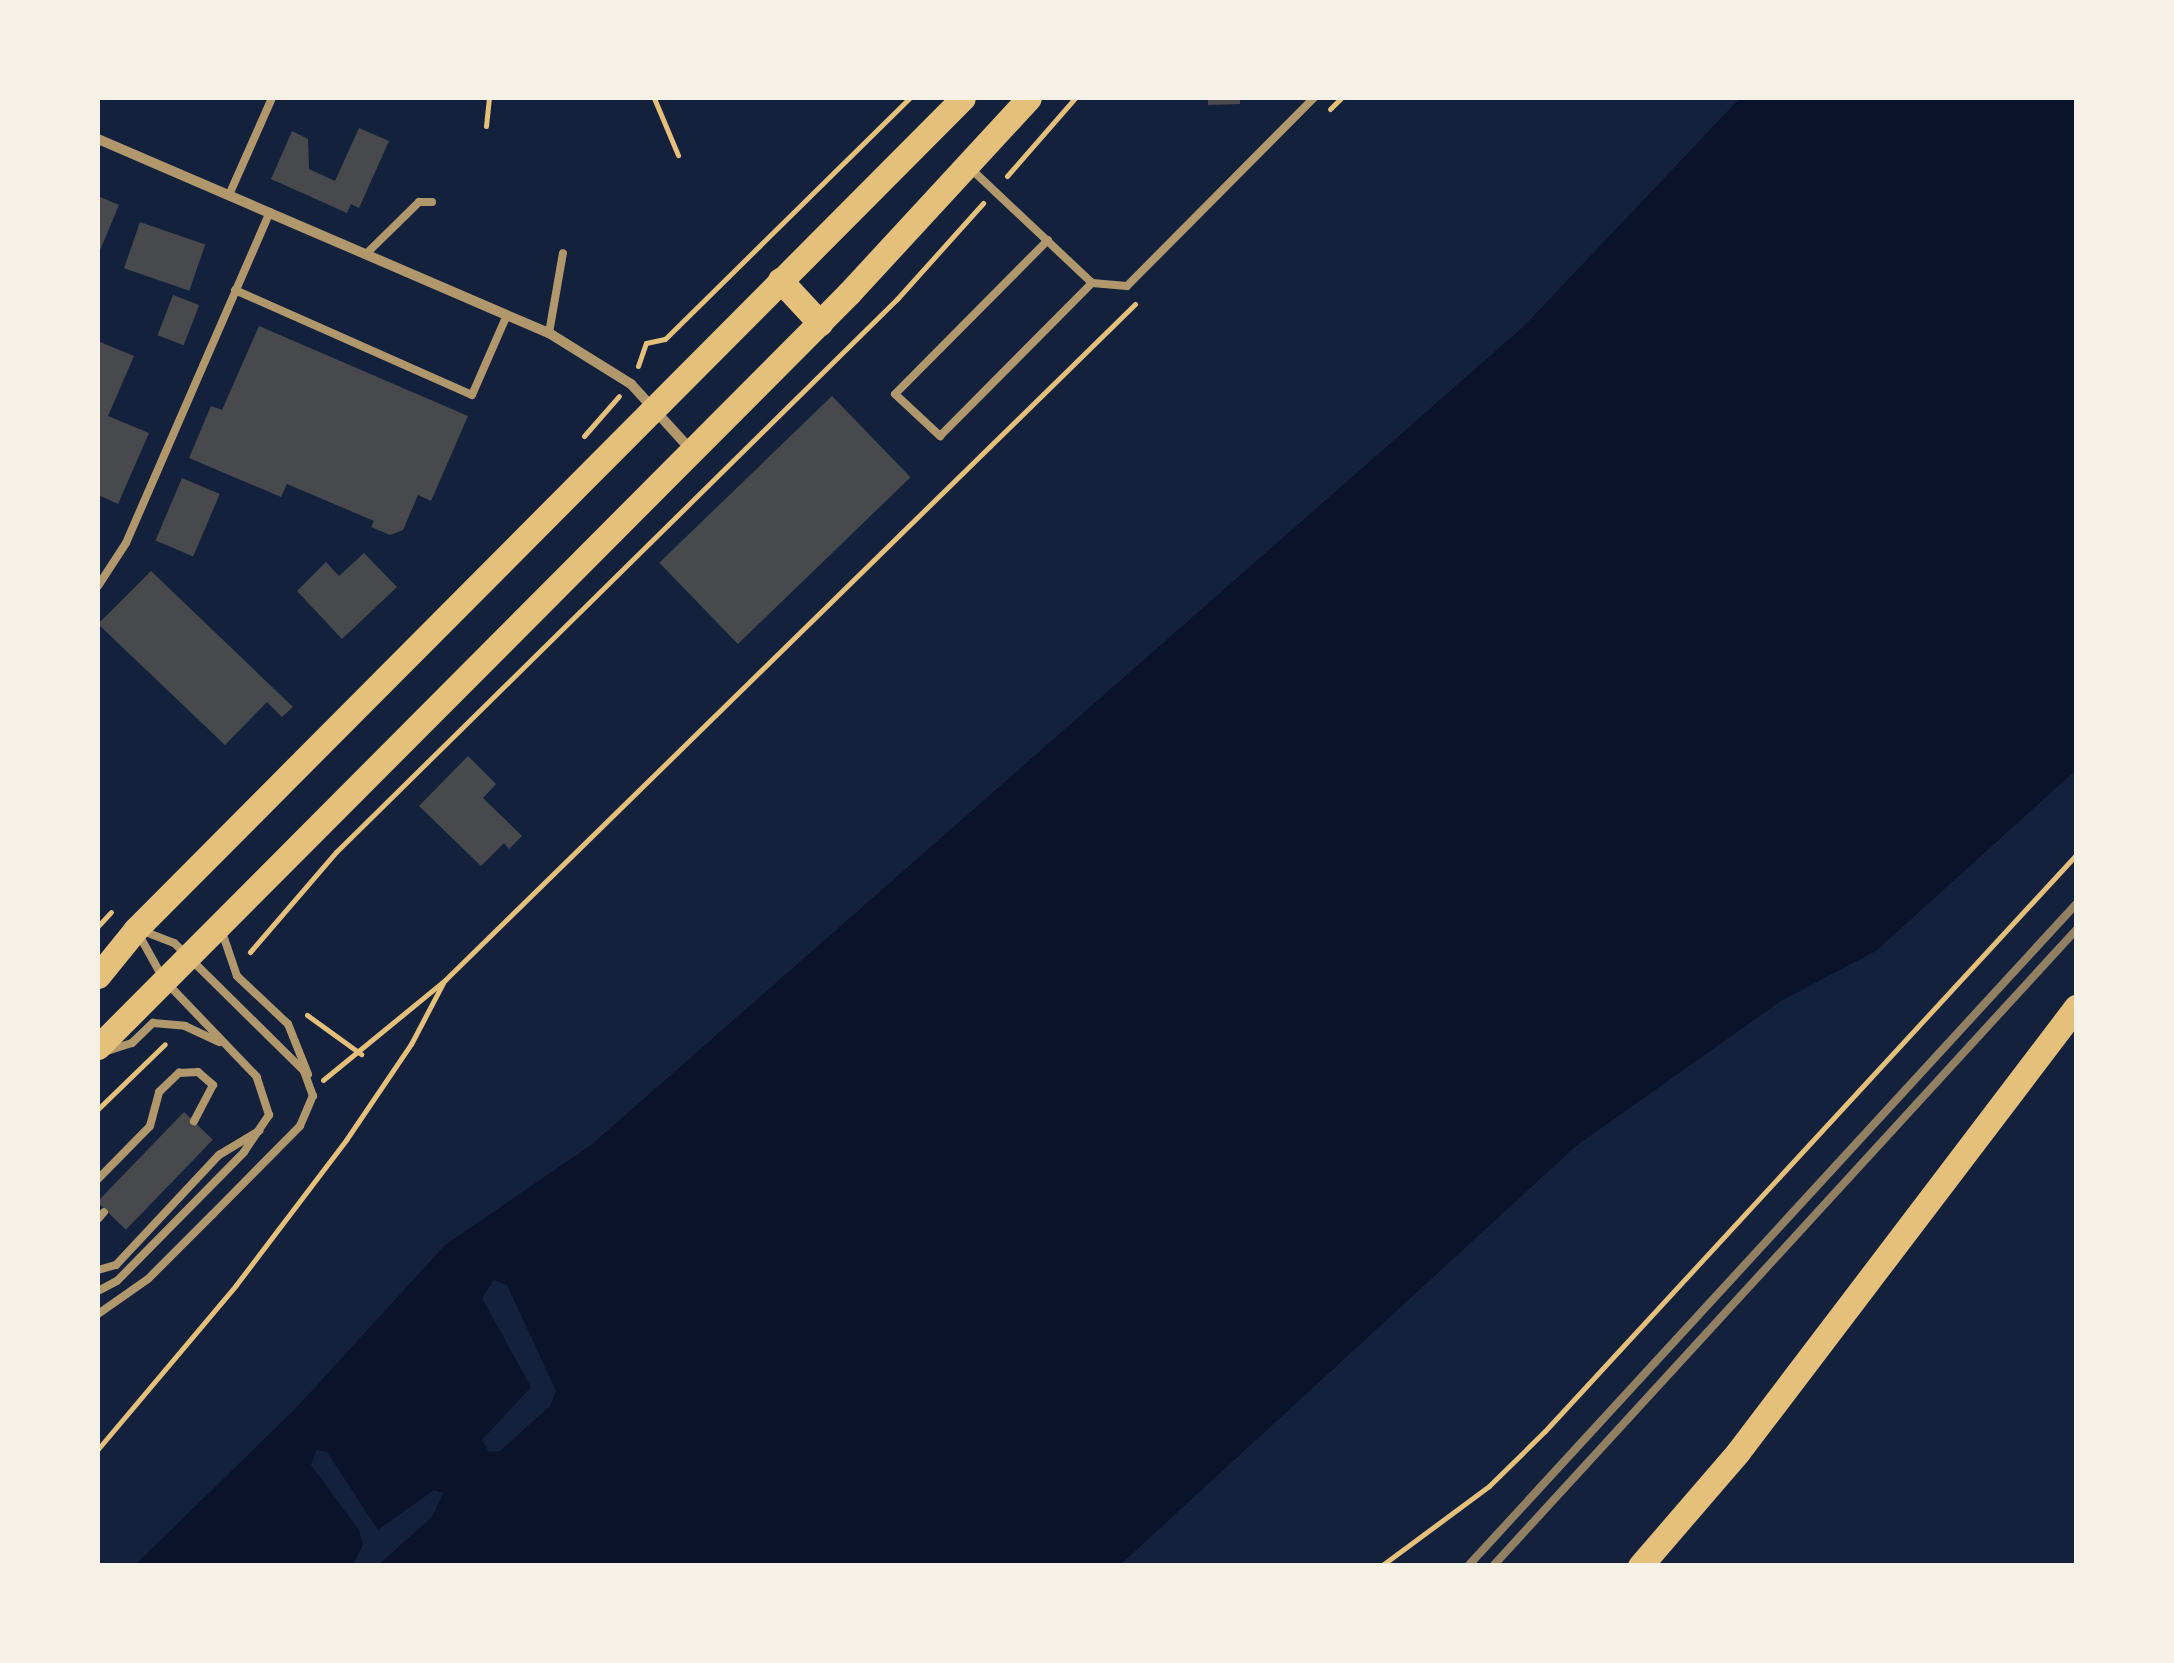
<!DOCTYPE html>
<style>
body{margin:0}
#map{position:relative;width:2174px;height:1663px;overflow:hidden;background:#14213d;font-family:"Source Sans 3",sans-serif}
div>[style]{position:absolute}
.water>*{inset:0;background:#0b132b}
.building>*{inset:0;background:#48494c;transform-origin:0 0}
.path>*{height:5px;margin:-2.5px;padding:0 2.5px;transform-origin:2.5px;border-radius:2.5px;background:#e5c07b}
.service>*{height:8px;margin:-4px;padding:0 4px;transform-origin:4px;border-radius:4px;background:#b1986c}
.minor>*{height:10px;margin:-5px;padding:0 5px;transform-origin:5px;border-radius:5px;background:#b1986c}
.primary>*{height:25px;margin:-12.5px;padding:0 12.5px;transform-origin:12.5px;border-radius:12.5px;background:#e5c07b}
.rail>*{height:8px;margin:-4px;padding:0 4px;transform-origin:4px;border-radius:4px;background:#918062}
span{translate:-50% -50%;white-space:nowrap;text-align:center;line-height:1.15;-webkit-text-stroke:8px #f6f1e7;paint-order:stroke}
.frame{position:absolute;inset:0;border:100px solid #f6f1e7;pointer-events:none}
</style>
<div id="map">
<div class="water">
<div style="clip-path:polygon(evenodd,1740px 98px,2076px 98px,2076px 770px,1876px 951px,1781px 1001px,1576px 1146px,1120px 1565px,378px 1565px,432px 1517px,443px 1493px,434px 1490px,378px 1530px,327px 1452px,316px 1450px,311px 1465px,359px 1530px,363px 1545px,353px 1565px,135px 1565px,297px 1407px,445px 1245px,591px 1145px,1524px 326px,1740px 98px,494px 1280px,507px 1285px,556px 1391px,550px 1406px,500px 1451px,489px 1452px,482px 1440px,531px 1387px,482px 1298px,494px 1280px)"></div>
</div>
<div class="building">
<div style="clip-path:polygon(1208px 98px,1240px 98px,1240px 104px,1208px 105px)"></div>
<div style="clip-path:polygon(359px 128px,389px 141px,359px 208px,351px 204px,347px 213px,271px 179px,292px 131px,308px 139px,309px 169px,335px 181px)"></div>
<div style="clip-path:polygon(98px 196px,119px 205px,98px 255px)"></div>
<div style="left:140px;top:222px;width:69px;height:49px;rotate:19deg"></div>
<div style="left:173px;top:295px;width:28px;height:43px;rotate:21deg"></div>
<div style="clip-path:polygon(259px 326px,468px 416px,431px 501px,418px 495px,403px 530px,390px 535px,371px 527px,374px 521px,287px 484px,281px 497px,189px 458px,211px 406px,222px 410px)"></div>
<div style="clip-path:polygon(98px 341px,134px 356px,108px 416px,149px 433px,118px 504px,98px 495px)"></div>
<div style="left:832px;top:396px;width:113px;height:240px;rotate:46deg"></div>
<div style="left:182px;top:478px;width:41px;height:68px;rotate:23deg"></div>
<div style="clip-path:polygon(364px 553px,397px 587px,342px 639px,297px 591px,326px 562px,339px 576px)"></div>
<div style="clip-path:polygon(151px 571px,293px 707px,282px 717px,267px 702px,225px 745px,98px 624px)"></div>
<div style="clip-path:polygon(468px 756px,496px 784px,483px 798px,522px 836px,509px 849px,504px 843px,481px 866px,419px 806px)"></div>
<div style="left:184px;top:1112px;width:40px;height:125px;rotate:44deg"></div>
</div>
<div class="path">
<div style="left:654px;top:98px;width:62px;rotate:67.2deg"></div>
<div style="left:1330px;top:109px;width:16px;rotate:-45deg"></div>
<div style="left:486px;top:126px;width:28px;rotate:-84deg"></div>
<div style="left:1007px;top:176px;width:103px;rotate:-48.9deg"></div>
<div style="left:638px;top:366px;width:24px;rotate:-71deg"></div>
<div style="left:646px;top:343px;width:19px;rotate:-12deg"></div>
<div style="left:665px;top:339px;width:343px;rotate:-44.6deg"></div>
<div style="left:584px;top:436px;width:53px;rotate:-48.8deg"></div>
<div style="left:98px;top:926px;width:19px;rotate:-47deg"></div>
<div style="left:250px;top:952px;width:132px;rotate:-49.3deg"></div>
<div style="left:336px;top:852px;width:788px;rotate:-44.59deg"></div>
<div style="left:897px;top:299px;width:129px;rotate:-48.1deg"></div>
<div style="left:307px;top:1015px;width:67px;rotate:35.8deg"></div>
<div style="left:323px;top:1080px;width:158px;rotate:-39.3deg"></div>
<div style="left:445px;top:980px;width:966px;rotate:-44.41deg"></div>
<div style="left:98px;top:1109px;width:93px;rotate:-44.1deg"></div>
<div style="left:98px;top:1449px;width:214px;rotate:-49.9deg"></div>
<div style="left:236px;top:1285px;width:182px;rotate:-52.8deg"></div>
<div style="left:346px;top:1140px;width:116px;rotate:-55.9deg"></div>
<div style="left:411px;top:1044px;width:69px;rotate:-62.3deg"></div>
<div style="left:1381px;top:1566px;width:134px;rotate:-36.5deg"></div>
<div style="left:1489px;top:1486px;width:78px;rotate:-44.5deg"></div>
<div style="left:1545px;top:1431px;width:783px;rotate:-47.33deg"></div>
</div>
<div class="service">
<div style="left:969px;top:167px;width:169px;rotate:43.3deg"></div>
<div style="left:1092px;top:283px;width:35px;rotate:5deg"></div>
<div style="left:1127px;top:286px;width:265px;rotate:-45.2deg"></div>
<div style="left:229px;top:195px;width:106px;rotate:-66.1deg"></div>
<div style="left:1048px;top:240px;width:217px;rotate:134.8deg"></div>
<div style="left:895px;top:394px;width:62px;rotate:43deg"></div>
<div style="left:940px;top:436px;width:216px;rotate:-45.2deg"></div>
<div style="left:367px;top:253px;width:73px;rotate:-44.4deg"></div>
<div style="left:419px;top:202px;width:13px"></div>
<div style="left:235px;top:290px;width:259px;rotate:23.9deg"></div>
<div style="left:472px;top:395px;width:87px;rotate:-66.4deg"></div>
<div style="left:549px;top:333px;width:81px;rotate:-80.1deg"></div>
<div style="left:98px;top:586px;width:51px;rotate:-56.9deg"></div>
<div style="left:126px;top:543px;width:361px;rotate:-66.5deg"></div>
<div style="left:222px;top:932px;width:46px;rotate:71.2deg"></div>
<div style="left:237px;top:976px;width:70px;rotate:43.3deg"></div>
<div style="left:288px;top:1024px;width:54px;rotate:68.2deg"></div>
<div style="left:107px;top:1051px;width:26px;rotate:-18deg"></div>
<div style="left:132px;top:1043px;width:29px;rotate:-44deg"></div>
<div style="left:153px;top:1023px;width:32px;rotate:5deg"></div>
<div style="left:185px;top:1026px;width:38px;rotate:25deg"></div>
<div style="left:98px;top:1179px;width:74px;rotate:-45.5deg"></div>
<div style="left:150px;top:1126px;width:35px;rotate:-75deg"></div>
<div style="left:159px;top:1092px;width:28px;rotate:-44deg"></div>
<div style="left:179px;top:1073px;width:19px;rotate:-3deg"></div>
<div style="left:198px;top:1072px;width:20px;rotate:41deg"></div>
<div style="left:213px;top:1085px;width:41px;rotate:117.8deg"></div>
<div style="left:98px;top:1219px;width:9px;rotate:-49deg"></div>
<div style="left:98px;top:1270px;width:19px;rotate:-16deg"></div>
<div style="left:116px;top:1265px;width:151px;rotate:-46.9deg"></div>
<div style="left:219px;top:1155px;width:47px;rotate:-31deg"></div>
<div style="left:98px;top:1291px;width:21px;rotate:-28deg"></div>
<div style="left:117px;top:1281px;width:181px;rotate:-45.4deg"></div>
<div style="left:244px;top:1152px;width:45px;rotate:-56deg"></div>
<div style="left:269px;top:1115px;width:40px;rotate:-108deg"></div>
<div style="left:257px;top:1077px;width:134px;rotate:-133.8deg"></div>
<div style="left:164px;top:980px;width:54px;rotate:-119deg"></div>
<div style="left:98px;top:1314px;width:61px;rotate:-35deg"></div>
<div style="left:148px;top:1279px;width:91px;rotate:-45deg"></div>
<div style="left:212px;top:1215px;width:125px;rotate:-45.3deg"></div>
<div style="left:300px;top:1126px;width:33px;rotate:-67deg"></div>
<div style="left:313px;top:1096px;width:27px;rotate:-110deg"></div>
<div style="left:304px;top:1071px;width:182px;rotate:-135.4deg"></div>
<div style="left:174px;top:943px;width:36px;rotate:-159deg"></div>
</div>
<div class="minor">
<div style="left:98px;top:139px;width:491px;rotate:23.3deg"></div>
<div style="left:549px;top:333px;width:97px;rotate:31.9deg"></div>
<div style="left:631px;top:384px;width:89px;rotate:47.7deg"></div>
</div>
<div class="primary">
<div style="left:780px;top:280px;width:59px;rotate:47.1deg"></div>
<div style="left:98px;top:976px;width:60px;rotate:-51deg"></div>
<div style="left:136px;top:929px;width:1172px;rotate:-45.14deg"></div>
<div style="left:98px;top:1047px;width:1064px;rotate:-45.11deg"></div>
<div style="left:849px;top:293px;width:265px;rotate:-47.3deg"></div>
<div style="left:1640px;top:1566px;width:150px;rotate:-49.3deg"></div>
<div style="left:1738px;top:1452px;width:559px;rotate:-52.78deg"></div>
</div>
<div class="rail">
<div style="left:1468px;top:1566px;width:899px;rotate:-47.43deg"></div>
<div style="left:1493px;top:1566px;width:863px;rotate:-47.49deg"></div>
</div>
<div class="frame"></div>
</div>
